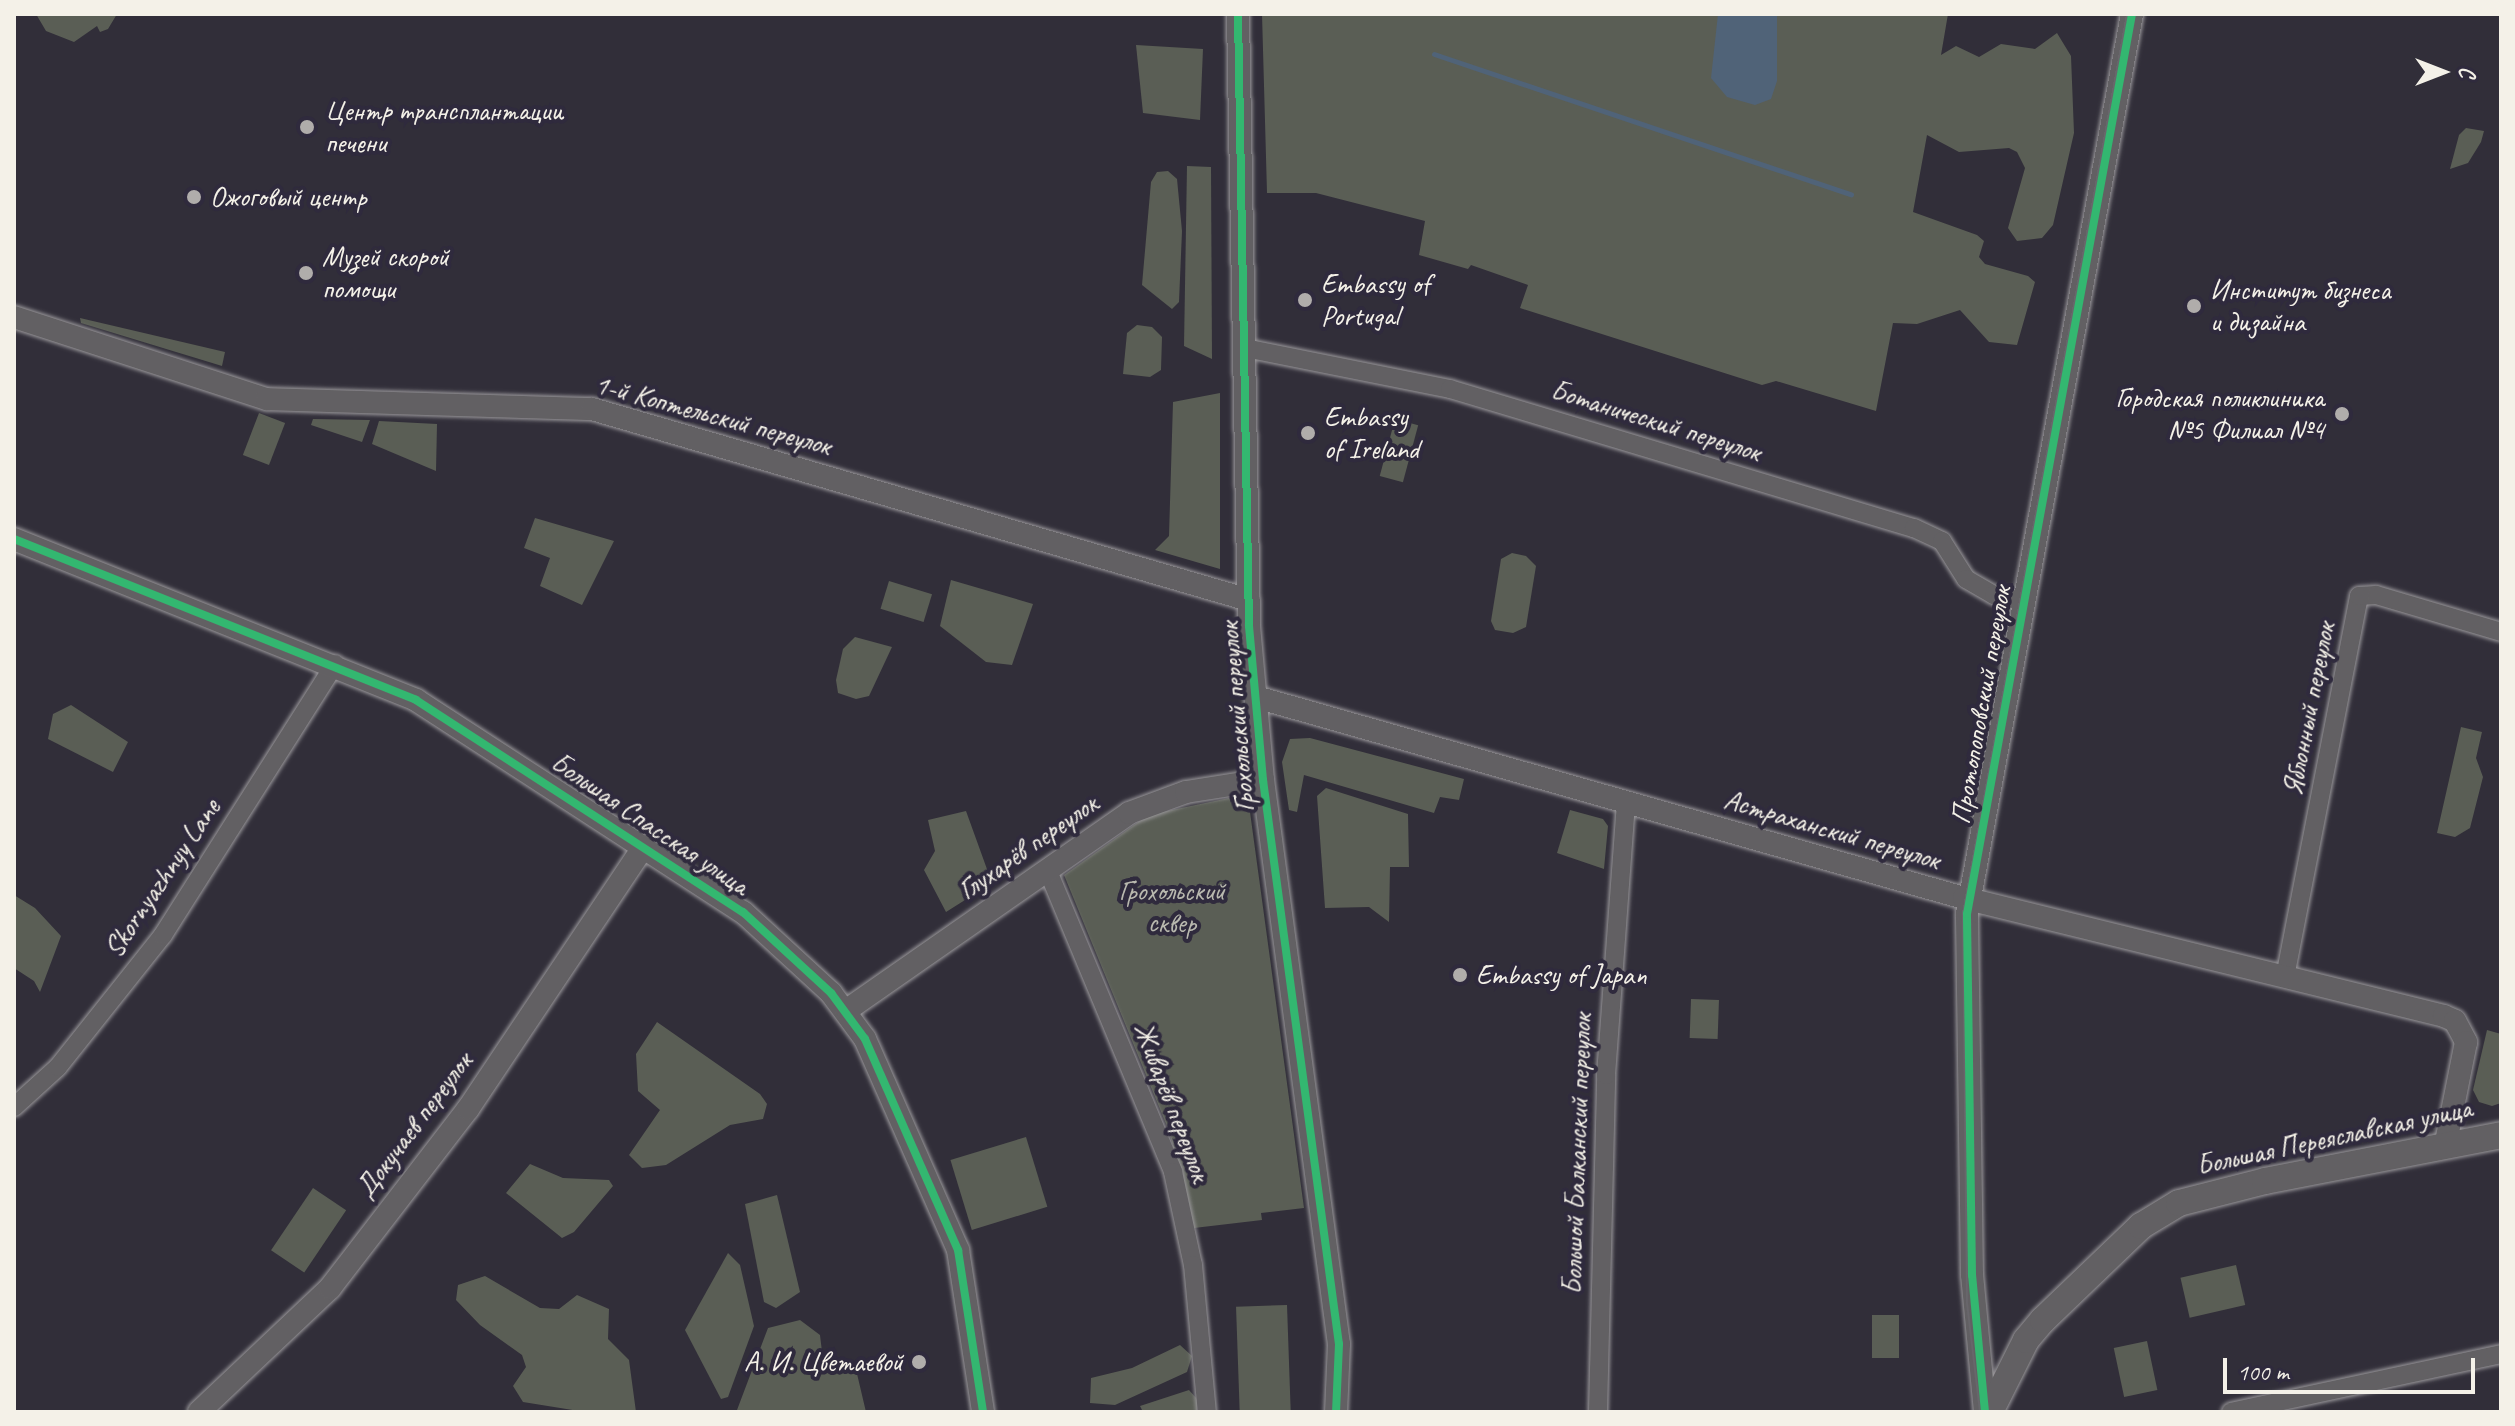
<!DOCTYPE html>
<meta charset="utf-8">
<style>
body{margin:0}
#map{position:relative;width:2515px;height:1426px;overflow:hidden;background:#312e39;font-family:Caveat,sans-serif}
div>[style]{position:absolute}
.green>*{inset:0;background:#5a5e55;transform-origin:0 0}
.water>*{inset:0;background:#506378}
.stream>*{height:5px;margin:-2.5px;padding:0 2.5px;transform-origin:2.5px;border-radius:2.5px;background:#506378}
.roads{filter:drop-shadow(0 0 2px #9a989b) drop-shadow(0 0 2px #9a989b)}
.minor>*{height:18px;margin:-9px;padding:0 9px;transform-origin:9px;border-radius:9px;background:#626063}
.tertiary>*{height:22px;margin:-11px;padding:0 11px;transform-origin:11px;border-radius:11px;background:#626063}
.secondary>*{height:26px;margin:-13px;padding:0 13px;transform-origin:13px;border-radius:13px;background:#626063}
.tram>*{height:2px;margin:-1px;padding:0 1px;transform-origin:1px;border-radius:1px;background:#68666b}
.cycleway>*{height:8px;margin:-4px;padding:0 4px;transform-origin:4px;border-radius:4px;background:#33b770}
.dots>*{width:22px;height:22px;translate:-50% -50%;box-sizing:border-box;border:4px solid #2f2a3d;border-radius:50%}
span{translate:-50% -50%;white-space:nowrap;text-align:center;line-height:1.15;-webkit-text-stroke:8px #2f2a3d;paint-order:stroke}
.poi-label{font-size:28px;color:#f4f1e8}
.left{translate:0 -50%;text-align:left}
.right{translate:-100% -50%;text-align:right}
.street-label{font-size:28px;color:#f4f1e8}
.park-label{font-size:28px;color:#b9b9af}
.frame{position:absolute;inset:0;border:16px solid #f4f1e8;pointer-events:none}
.north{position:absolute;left:2403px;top:32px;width:80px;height:80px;-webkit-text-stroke:6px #2f2a3d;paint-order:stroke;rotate:90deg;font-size:22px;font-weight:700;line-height:32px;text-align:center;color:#f4f1e8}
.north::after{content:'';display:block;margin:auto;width:28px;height:36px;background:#f4f1e8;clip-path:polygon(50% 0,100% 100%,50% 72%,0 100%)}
.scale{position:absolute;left:2223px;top:1358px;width:252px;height:36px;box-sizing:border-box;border:4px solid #f4f1e8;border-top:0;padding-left:10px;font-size:24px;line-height:28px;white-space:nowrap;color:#f4f1e8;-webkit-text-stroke:6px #2f2a3d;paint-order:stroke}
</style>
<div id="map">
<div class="green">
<div style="clip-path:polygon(36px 14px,117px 14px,108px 29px,100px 32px,97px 26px,74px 42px,46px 31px)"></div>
<div style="clip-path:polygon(1262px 14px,1948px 14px,1941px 55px,1956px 46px,1979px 57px,2001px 44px,2035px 49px,2057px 33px,2071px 56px,2074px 133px,2053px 225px,2042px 238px,2017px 241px,2008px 228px,2025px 168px,2017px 152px,2009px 148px,1959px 152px,1927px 135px,1913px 212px,1977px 235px,1984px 241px,1979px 257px,1985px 264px,2028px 276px,2035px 282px,2017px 345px,1989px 342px,1960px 310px,1917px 324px,1893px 323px,1876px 411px,1776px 381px,1762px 385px,1520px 308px,1528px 285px,1471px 265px,1468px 269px,1419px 255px,1425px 221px,1316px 193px,1267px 193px)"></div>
<div style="clip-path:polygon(1136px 45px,1203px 49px,1200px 120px,1143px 113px)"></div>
<div style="clip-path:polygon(2466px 128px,2484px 131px,2481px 142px,2468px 163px,2450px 169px,2459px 135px)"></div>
<div style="clip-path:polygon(1187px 166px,1211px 167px,1212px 359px,1184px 346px)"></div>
<div style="clip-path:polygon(1168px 171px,1177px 179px,1182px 231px,1179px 302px,1172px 309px,1142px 285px,1151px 182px,1157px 172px)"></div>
<div style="clip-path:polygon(80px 318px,225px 352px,222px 366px,81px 323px)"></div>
<div style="clip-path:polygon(1137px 325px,1152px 327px,1162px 337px,1161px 370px,1150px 377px,1123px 374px,1127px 333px)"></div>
<div style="clip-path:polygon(1220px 393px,1220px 569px,1155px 550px,1169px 536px,1173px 402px)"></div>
<div style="left:259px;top:413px;width:28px;height:45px;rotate:21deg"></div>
<div style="clip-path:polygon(313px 419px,370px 420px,362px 442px,311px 425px)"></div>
<div style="left:1395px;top:419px;width:24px;height:59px;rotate:15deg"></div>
<div style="clip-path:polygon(379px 421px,437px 424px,436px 471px,372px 444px)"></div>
<div style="clip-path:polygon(535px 518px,614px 541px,582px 605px,540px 586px,550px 558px,524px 548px)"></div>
<div style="clip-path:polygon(1512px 553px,1526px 556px,1536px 566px,1526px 627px,1513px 633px,1495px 630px,1491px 621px,1501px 559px)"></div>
<div style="clip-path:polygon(951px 580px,1033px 604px,1012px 665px,986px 662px,940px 626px)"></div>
<div style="left:889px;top:581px;width:45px;height:29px;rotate:17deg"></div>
<div style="clip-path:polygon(855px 637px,892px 647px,869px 696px,856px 699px,838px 693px,836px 680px,843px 649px)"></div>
<div style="clip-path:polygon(71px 705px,128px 742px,113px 772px,48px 739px,53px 714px)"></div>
<div style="clip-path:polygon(2461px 727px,2482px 732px,2476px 758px,2483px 777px,2470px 828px,2455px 837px,2437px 833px)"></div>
<div style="clip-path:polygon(1310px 738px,1464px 779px,1459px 800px,1440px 797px,1434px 813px,1304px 775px,1297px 812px,1289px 810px,1282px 762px,1290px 739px)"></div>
<div style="clip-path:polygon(1326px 788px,1408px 814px,1409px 867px,1390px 867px,1389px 922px,1369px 907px,1325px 908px,1317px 796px)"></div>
<div style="clip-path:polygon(1229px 798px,1239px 799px,1250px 812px,1304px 1208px,1261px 1213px,1262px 1220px,1194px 1228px,1169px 1131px,1064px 875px,1148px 815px)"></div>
<div style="clip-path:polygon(1570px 810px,1603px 819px,1608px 826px,1604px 869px,1557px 853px)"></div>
<div style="clip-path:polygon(966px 811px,992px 883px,946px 912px,924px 870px,935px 851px,928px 820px)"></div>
<div style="clip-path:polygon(14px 895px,35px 908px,61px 936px,40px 992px,34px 981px,14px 968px)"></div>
<div style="left:1691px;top:999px;width:28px;height:39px;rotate:2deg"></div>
<div style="clip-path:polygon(657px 1022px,760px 1094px,767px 1104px,763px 1119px,730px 1125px,666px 1165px,642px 1168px,629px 1155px,660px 1110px,638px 1091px,636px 1054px)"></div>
<div style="clip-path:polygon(2487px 1030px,2501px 1034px,2501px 1103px,2492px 1106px,2479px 1102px,2473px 1090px)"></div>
<div style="left:1026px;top:1137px;width:73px;height:79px;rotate:73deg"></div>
<div style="clip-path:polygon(530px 1164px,563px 1178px,609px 1180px,613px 1186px,574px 1232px,562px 1238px,506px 1193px)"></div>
<div style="left:313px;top:1188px;width:40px;height:75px;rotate:34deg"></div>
<div style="clip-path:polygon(777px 1195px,800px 1292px,776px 1308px,764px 1302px,745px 1204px)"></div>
<div style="clip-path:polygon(728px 1253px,740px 1265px,754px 1326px,728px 1397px,721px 1399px,685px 1330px)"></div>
<div style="left:2236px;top:1265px;width:41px;height:57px;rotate:77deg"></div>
<div style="clip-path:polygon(485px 1276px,540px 1308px,559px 1309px,577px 1295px,609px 1309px,608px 1339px,629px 1360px,636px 1412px,585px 1412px,523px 1402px,513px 1386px,526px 1367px,522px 1355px,480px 1325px,456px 1300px,458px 1285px)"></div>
<div style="left:1287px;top:1305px;width:107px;height:51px;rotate:88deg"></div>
<div style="left:1872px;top:1315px;width:27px;height:43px"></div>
<div style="clip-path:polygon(800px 1320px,820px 1335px,823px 1360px,854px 1361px,866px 1412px,737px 1410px,768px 1328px)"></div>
<div style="left:2147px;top:1341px;width:50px;height:34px;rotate:78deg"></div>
<div style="clip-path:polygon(1180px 1345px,1192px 1356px,1187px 1372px,1115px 1405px,1090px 1403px,1091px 1378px,1132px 1368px)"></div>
<div style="clip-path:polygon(1189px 1390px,1197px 1399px,1197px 1412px,1143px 1412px,1140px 1406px)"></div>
</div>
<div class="water">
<div style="clip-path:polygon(1718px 14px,1777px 14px,1777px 81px,1771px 99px,1755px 105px,1727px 97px,1711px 78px)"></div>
</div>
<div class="stream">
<div style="left:1434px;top:54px;width:440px;rotate:18.6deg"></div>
</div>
<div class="roads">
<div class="minor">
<div style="left:1245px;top:348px;width:209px;rotate:11.3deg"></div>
<div style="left:1450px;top:389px;width:484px;rotate:16.7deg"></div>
<div style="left:1914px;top:528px;width:31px;rotate:25deg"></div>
<div style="left:1942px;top:541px;width:45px;rotate:57.7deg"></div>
<div style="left:1966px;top:579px;width:32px;rotate:30deg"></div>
<div style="left:1994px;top:595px;width:29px;rotate:12deg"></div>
<div style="left:1048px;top:871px;width:326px;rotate:67.4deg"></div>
<div style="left:1173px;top:1172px;width:95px;rotate:77.9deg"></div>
<div style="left:1193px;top:1265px;width:148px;rotate:84.6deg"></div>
<div style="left:2285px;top:977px;width:388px;rotate:-79deg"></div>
<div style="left:2359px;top:596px;width:17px;rotate:-3deg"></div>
<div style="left:2376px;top:595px;width:130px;rotate:16.5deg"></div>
<div style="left:14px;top:1107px;width:59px;rotate:-42.3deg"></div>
<div style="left:58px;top:1067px;width:169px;rotate:-51.5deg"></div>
<div style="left:163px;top:935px;width:321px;rotate:-57.6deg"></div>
<div style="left:1598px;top:1412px;width:337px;rotate:-88.6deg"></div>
<div style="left:1606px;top:1075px;width:273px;rotate:-85.8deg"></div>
<div style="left:2231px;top:1412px;width:276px;rotate:-12.1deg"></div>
</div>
<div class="tertiary">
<div style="left:1238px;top:14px;width:612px;rotate:88.97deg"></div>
<div style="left:1249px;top:626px;width:155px;rotate:84.8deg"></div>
<div style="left:1263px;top:780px;width:569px;rotate:82.33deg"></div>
<div style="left:1339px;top:1344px;width:68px;rotate:92.5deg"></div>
<div style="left:14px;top:317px;width:266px;rotate:18deg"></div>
<div style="left:267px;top:399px;width:325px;rotate:1.8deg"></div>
<div style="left:592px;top:409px;width:684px;rotate:16.21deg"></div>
<div style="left:14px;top:539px;width:433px;rotate:21.8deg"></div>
<div style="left:416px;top:700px;width:390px;rotate:33deg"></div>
<div style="left:743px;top:912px;width:120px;rotate:42.6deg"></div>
<div style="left:831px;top:993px;width:57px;rotate:53.5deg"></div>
<div style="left:865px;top:1039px;width:231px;rotate:66.2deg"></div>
<div style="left:958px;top:1250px;width:164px;rotate:81.2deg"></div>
<div style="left:1256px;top:697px;width:736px;rotate:15.85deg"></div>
<div style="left:1964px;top:898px;width:494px;rotate:13.8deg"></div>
<div style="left:2444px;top:1016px;width:12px;rotate:24deg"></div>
<div style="left:2455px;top:1021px;width:24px;rotate:62deg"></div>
<div style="left:2466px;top:1042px;width:107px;rotate:101.3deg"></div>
<div style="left:847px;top:1010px;width:344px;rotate:-34.9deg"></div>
<div style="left:1129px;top:813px;width:61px;rotate:-20.2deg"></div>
<div style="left:1186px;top:792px;width:78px;rotate:-8.9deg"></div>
<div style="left:199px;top:1412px;width:180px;rotate:-43.4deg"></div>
<div style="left:330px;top:1288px;width:226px;rotate:-52.4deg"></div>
<div style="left:468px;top:1109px;width:316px;rotate:-56.2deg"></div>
<div style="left:1985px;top:1412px;width:138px;rotate:-95.4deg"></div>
<div style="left:1972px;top:1275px;width:361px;rotate:-90.8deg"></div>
<div style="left:1967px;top:914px;width:915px;rotate:-79.61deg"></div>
</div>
<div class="secondary">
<div style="left:1990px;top:1412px;width:80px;rotate:-63.4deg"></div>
<div style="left:2026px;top:1340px;width:26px;rotate:-50deg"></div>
<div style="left:2043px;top:1320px;width:136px;rotate:-43.8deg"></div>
<div style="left:2141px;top:1226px;width:44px;rotate:-31.2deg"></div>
<div style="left:2179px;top:1203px;width:89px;rotate:-14.3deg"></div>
<div style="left:2265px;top:1181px;width:240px;rotate:-11deg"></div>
</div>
</div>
<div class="tram">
<div style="left:1980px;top:1412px;width:110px;rotate:-96.8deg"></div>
<div style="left:1967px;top:1303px;width:390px;rotate:-90.6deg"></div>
<div style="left:1963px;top:913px;width:914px;rotate:-79.66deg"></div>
</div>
<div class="cycleway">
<div style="left:1238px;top:14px;width:612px;rotate:88.97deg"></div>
<div style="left:1249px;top:626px;width:155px;rotate:84.8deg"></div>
<div style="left:1263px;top:780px;width:569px;rotate:82.33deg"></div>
<div style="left:1339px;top:1344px;width:68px;rotate:92.5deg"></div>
<div style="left:14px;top:539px;width:433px;rotate:21.8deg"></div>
<div style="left:416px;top:700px;width:390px;rotate:33deg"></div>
<div style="left:743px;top:912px;width:120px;rotate:42.6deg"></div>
<div style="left:831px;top:993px;width:57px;rotate:53.5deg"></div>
<div style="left:865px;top:1039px;width:231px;rotate:66.2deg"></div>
<div style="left:958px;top:1250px;width:164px;rotate:81.2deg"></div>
<div style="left:1985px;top:1412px;width:138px;rotate:-95.4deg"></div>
<div style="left:1972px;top:1275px;width:361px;rotate:-90.8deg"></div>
<div style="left:1967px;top:914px;width:915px;rotate:-79.61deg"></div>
</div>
<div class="dots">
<div style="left:307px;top:127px;background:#b0adab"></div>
<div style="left:194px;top:197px;background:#b0adab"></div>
<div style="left:306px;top:273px;background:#b0adab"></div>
<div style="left:1305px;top:300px;background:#b0adab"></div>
<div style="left:2194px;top:306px;background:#b0adab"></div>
<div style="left:2342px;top:414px;background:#b0adab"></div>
<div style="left:1308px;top:433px;background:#b0adab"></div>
<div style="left:1460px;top:975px;background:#b0adab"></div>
<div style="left:919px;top:1362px;background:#b0adab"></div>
</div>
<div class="poi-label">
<span class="left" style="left:325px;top:127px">Центр трансплантации<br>печени</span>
<span class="left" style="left:210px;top:197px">Ожоговый центр</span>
<span class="left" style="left:322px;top:273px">Музей скорой<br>помощи</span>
<span class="left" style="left:1321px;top:300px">Embassy of<br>Portugal</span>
<span class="left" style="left:2210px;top:306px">Институт бизнеса<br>и дизайна</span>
<span class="right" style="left:2324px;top:414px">Городская поликлиника<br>№5 Филиал №4</span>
<span class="left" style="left:1324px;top:433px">Embassy<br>of Ireland</span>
<span class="left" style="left:1476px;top:975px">Embassy of Japan</span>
<span class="right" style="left:903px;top:1362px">А. И. Цветаевой</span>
</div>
<div class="street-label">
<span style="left:713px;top:415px;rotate:15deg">1-й Коптельский переулок</span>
<span style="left:1656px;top:421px;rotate:17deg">Ботанический переулок</span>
<span style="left:1981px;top:705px;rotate:-80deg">Протопоповский переулок</span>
<span style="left:2309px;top:709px;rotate:-79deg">Яблонный переулок</span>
<span style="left:1237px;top:717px;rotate:-95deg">Грохольский переулок</span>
<span style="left:650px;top:824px;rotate:34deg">Большая Спасская улица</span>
<span style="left:1832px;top:830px;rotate:16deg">Астраханский переулок</span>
<span style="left:1028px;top:847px;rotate:-35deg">Глухарёв переулок</span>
<span style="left:162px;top:878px;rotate:-56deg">Skornyazhnyy Lane</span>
<span style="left:1172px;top:1102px;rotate:69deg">Живарёв переулок</span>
<span style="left:414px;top:1125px;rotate:-53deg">Докучаев переулок</span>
<span style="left:2334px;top:1137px;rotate:-12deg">Большая Переяславская улица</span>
<span style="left:1577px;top:1154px;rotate:-88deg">Большой Балканский переулок</span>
</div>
<div class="park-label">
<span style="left:1172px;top:907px">Грохольский<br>сквер</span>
</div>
<div class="frame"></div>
<div class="north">С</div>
<div class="scale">100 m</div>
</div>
